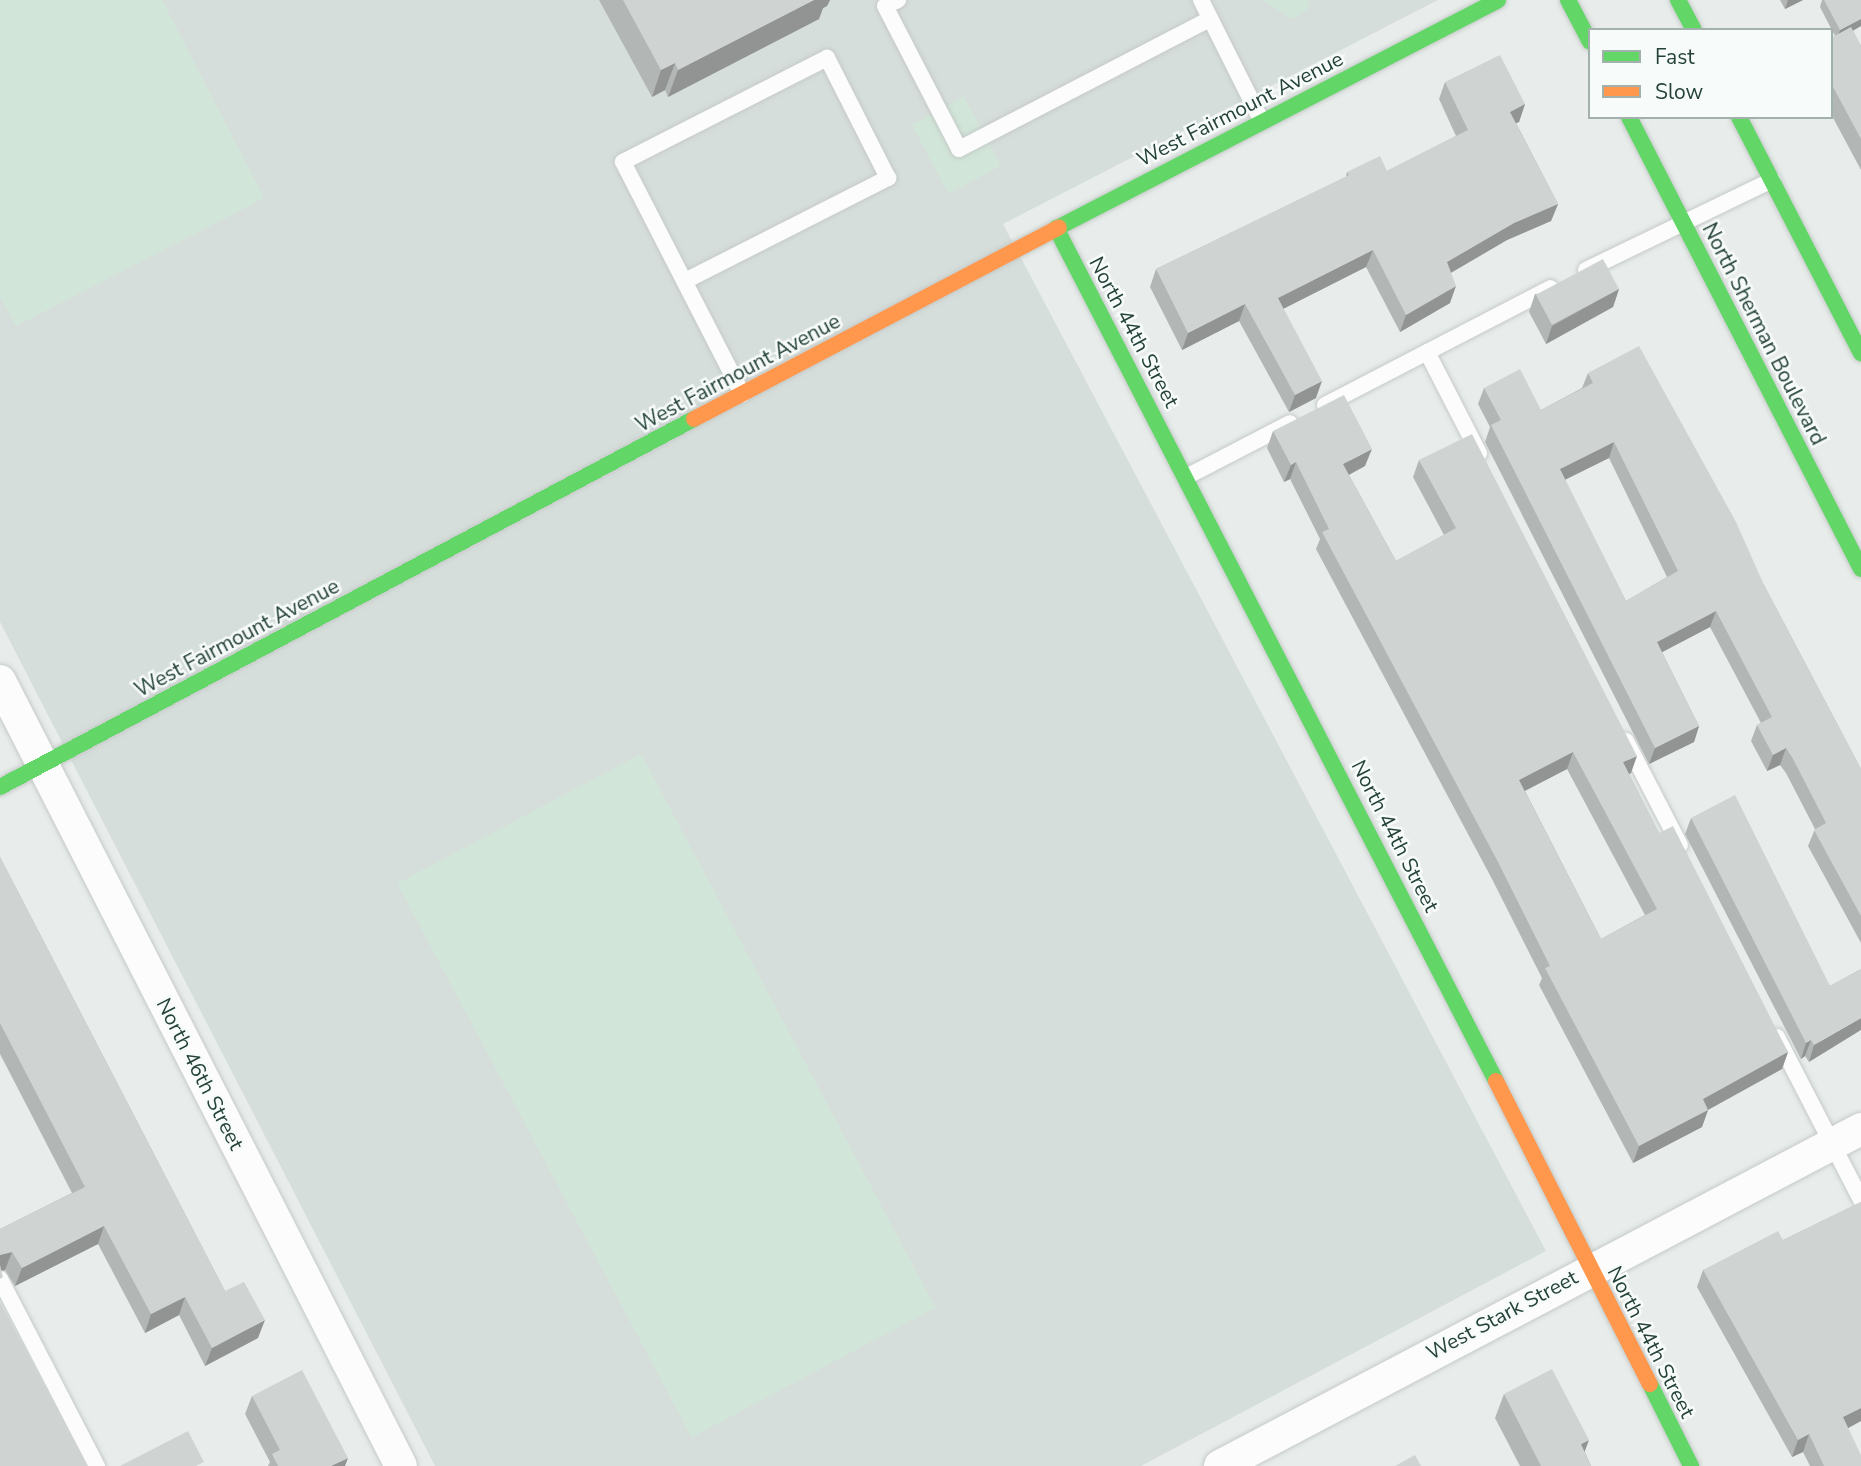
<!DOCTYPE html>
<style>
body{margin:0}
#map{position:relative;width:1861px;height:1466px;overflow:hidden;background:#e8edeb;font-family:"Nunito Sans",sans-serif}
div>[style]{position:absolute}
.built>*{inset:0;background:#d6dedb}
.green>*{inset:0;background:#d1e6d8;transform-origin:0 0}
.roads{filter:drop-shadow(0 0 2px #c5cac8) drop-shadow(0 0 2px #c5cac8)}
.lane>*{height:16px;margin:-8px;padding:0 8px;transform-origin:8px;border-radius:8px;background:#fcfcfc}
.street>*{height:32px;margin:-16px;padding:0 16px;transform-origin:16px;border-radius:16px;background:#fcfcfc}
.fast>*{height:16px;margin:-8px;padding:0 8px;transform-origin:8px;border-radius:8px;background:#63d668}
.slow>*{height:16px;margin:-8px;padding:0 8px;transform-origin:8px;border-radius:8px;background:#ff974d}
.wall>*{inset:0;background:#b2b6b5}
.shaded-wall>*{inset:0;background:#919493}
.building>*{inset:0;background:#cfd4d2;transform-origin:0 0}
span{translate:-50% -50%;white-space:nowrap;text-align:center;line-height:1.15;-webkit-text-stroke:5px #f7fbf9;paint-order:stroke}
.street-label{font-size:21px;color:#24423a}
.legend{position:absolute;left:1588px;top:28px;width:245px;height:91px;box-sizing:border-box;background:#f7fbf9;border:2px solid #a3b1ad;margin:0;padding:9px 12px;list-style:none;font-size:21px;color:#24423a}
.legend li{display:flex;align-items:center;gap:14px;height:35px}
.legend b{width:35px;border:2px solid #a3b1ad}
</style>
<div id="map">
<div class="built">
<div style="clip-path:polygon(0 0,1438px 0,1003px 224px,1546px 1251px,1141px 1466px,435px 1466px,0 622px)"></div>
</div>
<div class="green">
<div style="clip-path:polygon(0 0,162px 0,264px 198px,16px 326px,0 296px)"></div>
<div style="clip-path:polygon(1262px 0,1309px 0,1308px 9px,1293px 19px)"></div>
<div style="left:964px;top:97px;width:78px;height:59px;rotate:62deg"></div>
<div style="left:641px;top:754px;width:627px;height:276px;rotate:62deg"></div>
</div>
<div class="roads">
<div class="lane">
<div style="left:898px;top:0;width:14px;rotate:155deg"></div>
<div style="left:885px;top:6px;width:161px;rotate:62.6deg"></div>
<div style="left:959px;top:149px;width:283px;rotate:-27.4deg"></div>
<div style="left:1201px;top:0;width:136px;rotate:63.4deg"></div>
<div style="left:1586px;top:270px;width:207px;rotate:-25.8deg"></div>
<div style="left:685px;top:281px;width:228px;rotate:-26.9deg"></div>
<div style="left:888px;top:178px;width:135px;rotate:-116.9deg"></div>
<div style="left:827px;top:58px;width:229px;rotate:153deg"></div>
<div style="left:623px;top:162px;width:261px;rotate:62.8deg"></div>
<div style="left:1427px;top:352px;width:114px;rotate:62.8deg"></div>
<div style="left:1325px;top:405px;width:254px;rotate:-27.4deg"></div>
<div style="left:1186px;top:477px;width:117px;rotate:-27.4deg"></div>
<div style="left:1626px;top:741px;width:117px;rotate:62.6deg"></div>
<div style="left:1777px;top:1037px;width:183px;rotate:62.7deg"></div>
<div style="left:0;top:1279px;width:211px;rotate:62.6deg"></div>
</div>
<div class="street">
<div style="left:0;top:681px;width:881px;rotate:62.94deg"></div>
<div style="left:1220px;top:1466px;width:724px;rotate:-27.73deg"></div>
</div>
<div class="fast">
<div style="left:1568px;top:0;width:47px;rotate:62.4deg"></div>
<div style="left:1678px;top:0;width:34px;rotate:62deg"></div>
<div style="left:1629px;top:117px;width:508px;rotate:62.83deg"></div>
<div style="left:1739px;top:117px;width:266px;rotate:62.7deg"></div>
<div style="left:1059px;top:227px;width:494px;rotate:-27.3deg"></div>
<div style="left:1056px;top:228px;width:960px;rotate:62.71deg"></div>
<div style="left:0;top:787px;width:786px;rotate:-27.94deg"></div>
<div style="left:1650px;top:1384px;width:92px;rotate:63.4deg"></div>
</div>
<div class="slow">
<div style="left:694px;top:419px;width:412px;rotate:-27.7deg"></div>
<div style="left:1496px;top:1081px;width:340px;rotate:63.1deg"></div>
</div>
</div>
<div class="wall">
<div style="clip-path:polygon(599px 0,830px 0,827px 6px,823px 8px,819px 19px,668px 97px,665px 90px,652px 97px)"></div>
<div style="clip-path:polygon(1780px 0,1803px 0,1785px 9px)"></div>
<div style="clip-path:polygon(1822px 0,1861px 0,1861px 26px,1853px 31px,1861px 46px,1861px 170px,1831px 114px,1831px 38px,1835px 36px,1820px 7px)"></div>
<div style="clip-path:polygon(1445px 82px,1525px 104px,1519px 122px,1516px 123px,1558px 204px,1551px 221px,1507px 240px,1451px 273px,1450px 303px,1400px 332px,1366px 267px,1283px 309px,1316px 398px,1289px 412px,1239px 321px,1182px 350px,1150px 287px,1156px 269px,1346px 177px,1347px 172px,1387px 171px,1456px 136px,1439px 99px)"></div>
<div style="clip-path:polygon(1619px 289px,1613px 307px,1546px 344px,1529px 312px,1535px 294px)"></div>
<div style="clip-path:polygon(evenodd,1588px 373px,1764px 585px,1861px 769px,1861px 943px,1808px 846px,1815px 829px,1786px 773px,1780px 765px,1767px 771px,1751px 741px,1757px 725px,1761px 723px,1710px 627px,1662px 652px,1699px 726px,1694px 742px,1649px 764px,1485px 442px,1490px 427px,1478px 404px,1484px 388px,1541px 410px,1582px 388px,1588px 373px,1609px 458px,1667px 577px,1626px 601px,1565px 480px,1609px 458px)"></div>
<div style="clip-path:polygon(evenodd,1273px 431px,1365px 466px,1349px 475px,1396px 561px,1444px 535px,1413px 477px,1419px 460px,1631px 773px,1629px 774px,1659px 833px,1788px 1052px,1782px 1069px,1708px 1110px,1702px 1127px,1633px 1163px,1539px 985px,1542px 978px,1492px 879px,1316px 549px,1320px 539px,1290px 479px,1284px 482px,1267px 448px,1273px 431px,1567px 769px,1645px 915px,1601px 939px,1525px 791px,1567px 769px)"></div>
<div style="clip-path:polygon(1691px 818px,1830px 986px,1861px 969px,1809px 1062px,1805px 1056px,1801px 1059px,1685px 834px)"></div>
<div style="clip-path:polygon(0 857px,225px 1291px,258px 1338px,205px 1366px,179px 1315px,145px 1333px,98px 1244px,15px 1286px,5px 1270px,2px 1271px,0 1229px,72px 1193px,0 1054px)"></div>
<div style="clip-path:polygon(1861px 1202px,1861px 1421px,1848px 1428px,1861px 1466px,1810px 1466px,1803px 1452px,1792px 1457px,1697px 1287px,1703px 1270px,1783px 1240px)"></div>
<div style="clip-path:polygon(1504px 1394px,1585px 1452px,1591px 1466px,1520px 1466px,1495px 1418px)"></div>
<div style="clip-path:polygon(252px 1396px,345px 1466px,268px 1466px,270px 1462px,245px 1414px)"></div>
</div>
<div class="shaded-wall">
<div style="clip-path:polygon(814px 0,830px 0,827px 6px,823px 8px,819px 19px,668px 97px,678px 70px)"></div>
<div style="clip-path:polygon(1788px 0,1803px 0,1785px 9px)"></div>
<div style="clip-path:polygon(1861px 19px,1861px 26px,1837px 39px,1840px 30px)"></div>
<div style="clip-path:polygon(675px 63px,665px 90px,652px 97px,661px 70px)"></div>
<div style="clip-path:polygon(1525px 104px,1519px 122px,1503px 129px,1510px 112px)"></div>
<div style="clip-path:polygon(1558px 204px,1551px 221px,1507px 240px,1440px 279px,1447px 262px,1514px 223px)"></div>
<div style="clip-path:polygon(1373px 250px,1366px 267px,1271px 315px,1278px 298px)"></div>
<div style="clip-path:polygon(1456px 286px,1450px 303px,1400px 332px,1406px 315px)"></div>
<div style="clip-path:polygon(1619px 289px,1613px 307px,1546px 344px,1552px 326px)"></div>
<div style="clip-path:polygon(1245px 304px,1239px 321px,1182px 350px,1188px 333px)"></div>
<div style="clip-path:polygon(1322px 381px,1316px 398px,1289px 412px,1295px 395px)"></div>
<div style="clip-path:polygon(1614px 442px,1609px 458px,1554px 485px,1560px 469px)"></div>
<div style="clip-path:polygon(1372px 449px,1365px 466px,1337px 481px,1343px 464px)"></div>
<div style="clip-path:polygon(1296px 462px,1290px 479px,1284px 482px,1291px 465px)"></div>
<div style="clip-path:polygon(1716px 611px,1710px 627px,1651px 658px,1657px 642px)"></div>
<div style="clip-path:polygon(1699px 726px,1694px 742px,1649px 764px,1655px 748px)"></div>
<div style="clip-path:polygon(1786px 748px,1780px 765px,1767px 771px,1773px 755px)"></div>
<div style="clip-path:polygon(1573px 752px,1567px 769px,1513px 797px,1519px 780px)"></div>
<div style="clip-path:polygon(1637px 756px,1631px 773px,1617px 780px,1623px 762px)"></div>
<div style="clip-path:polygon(1861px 1018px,1861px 1030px,1809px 1062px,1814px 1045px)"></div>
<div style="clip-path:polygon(1811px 1040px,1805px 1056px,1801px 1059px,1806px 1043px)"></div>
<div style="clip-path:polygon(1788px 1052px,1782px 1069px,1704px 1112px,1708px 1110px,1702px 1127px,1633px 1163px,1639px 1146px,1703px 1099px)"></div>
<div style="clip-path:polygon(104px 1226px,98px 1244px,15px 1286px,22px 1268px)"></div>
<div style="clip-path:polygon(12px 1252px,5px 1270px,0 1271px,0 1255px)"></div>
<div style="clip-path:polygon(185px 1297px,179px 1315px,145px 1333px,151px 1314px)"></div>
<div style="clip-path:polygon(265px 1320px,258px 1338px,205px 1366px,212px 1348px)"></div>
<div style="clip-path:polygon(1861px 1408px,1861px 1421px,1837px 1434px,1843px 1417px)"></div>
<div style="clip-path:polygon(1809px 1434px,1803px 1452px,1792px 1457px,1798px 1440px)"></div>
<div style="clip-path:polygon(1589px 1440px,1580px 1464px,1581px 1444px)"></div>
<div style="clip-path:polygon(348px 1458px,345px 1466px,331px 1466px)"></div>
</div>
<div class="building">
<div style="clip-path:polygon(623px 0,814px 0,678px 70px,675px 63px,661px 70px)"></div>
<div style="clip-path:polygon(1824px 0,1861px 0,1861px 19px,1840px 30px)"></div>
<div style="clip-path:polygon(1851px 27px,1861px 46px,1861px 139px,1832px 85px,1831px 86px,1831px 38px)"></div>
<div style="clip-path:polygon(1500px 55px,1525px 104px,1510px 112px,1558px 204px,1514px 223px,1447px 262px,1456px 286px,1406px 315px,1373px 250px,1278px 298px,1322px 381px,1295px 395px,1245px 304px,1188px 333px,1156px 269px,1349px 175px,1347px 172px,1380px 156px,1387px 171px,1468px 130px,1445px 82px)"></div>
<div style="left:1603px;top:259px;width:34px;height:76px;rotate:62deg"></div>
<div style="clip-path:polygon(evenodd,1639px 346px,1736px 522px,1764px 585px,1861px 769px,1861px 916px,1814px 830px,1826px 823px,1792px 757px,1786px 748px,1773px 755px,1757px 725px,1772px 717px,1716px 611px,1657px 642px,1699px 726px,1655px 748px,1491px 425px,1501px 420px,1484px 388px,1520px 369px,1541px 410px,1593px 383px,1588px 373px,1639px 346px,1614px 442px,1678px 571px,1626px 601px,1560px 469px,1614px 442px)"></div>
<div style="clip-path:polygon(evenodd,1344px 395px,1372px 449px,1343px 464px,1396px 561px,1456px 528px,1419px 460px,1472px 434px,1637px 756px,1623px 762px,1659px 833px,1673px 826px,1788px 1052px,1703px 1099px,1708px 1110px,1639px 1146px,1545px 968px,1550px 966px,1498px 862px,1322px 532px,1329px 529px,1296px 462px,1291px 465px,1273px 431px,1344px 395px,1573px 752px,1657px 909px,1601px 939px,1519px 780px,1573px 752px)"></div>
<div style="clip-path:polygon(1735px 795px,1830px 986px,1861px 969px,1861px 1018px,1814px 1045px,1811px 1040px,1806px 1043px,1691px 818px)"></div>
<div style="clip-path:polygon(0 857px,225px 1291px,244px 1282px,265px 1320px,212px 1348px,185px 1297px,151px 1314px,104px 1226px,22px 1268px,12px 1252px,0 1255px,0 1229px,85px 1187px,0 1023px)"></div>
<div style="clip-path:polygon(1861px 1202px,1861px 1408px,1843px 1417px,1861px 1455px,1861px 1466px,1824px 1466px,1809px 1434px,1798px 1440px,1703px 1270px,1778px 1231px,1783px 1240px)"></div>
<div style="clip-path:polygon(0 1265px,3px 1277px,0 1279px)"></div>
<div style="clip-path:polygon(0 1302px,88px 1466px,0 1466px)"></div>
<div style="clip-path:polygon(1552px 1369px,1589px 1440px,1581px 1444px,1591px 1466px,1541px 1466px,1504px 1394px)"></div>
<div style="clip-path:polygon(302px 1370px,348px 1458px,331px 1466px,278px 1466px,272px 1454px,280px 1450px,252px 1396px)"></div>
<div style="clip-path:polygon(188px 1431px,204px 1462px,196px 1466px,120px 1466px)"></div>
<div style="clip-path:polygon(1415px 1455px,1421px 1466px,1395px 1466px)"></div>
</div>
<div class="street-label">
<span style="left:1240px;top:109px;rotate:-27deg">West Fairmount Avenue</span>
<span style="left:1134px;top:332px;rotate:62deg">North 44th Street</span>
<span style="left:1764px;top:334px;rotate:63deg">North Sherman Boulevard</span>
<span style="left:738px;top:373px;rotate:-28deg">West Fairmount Avenue</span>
<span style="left:237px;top:638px;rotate:-28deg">West Fairmount Avenue</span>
<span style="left:1395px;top:836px;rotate:63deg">North 44th Street</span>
<span style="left:200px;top:1074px;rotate:63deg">North 46th Street</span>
<span style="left:1502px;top:1315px;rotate:-28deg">West Stark Street</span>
<span style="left:1651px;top:1342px;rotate:63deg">North 44th Street</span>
</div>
<ul class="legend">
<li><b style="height:9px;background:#63d668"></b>Fast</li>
<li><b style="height:9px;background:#ff974d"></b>Slow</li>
</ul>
</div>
